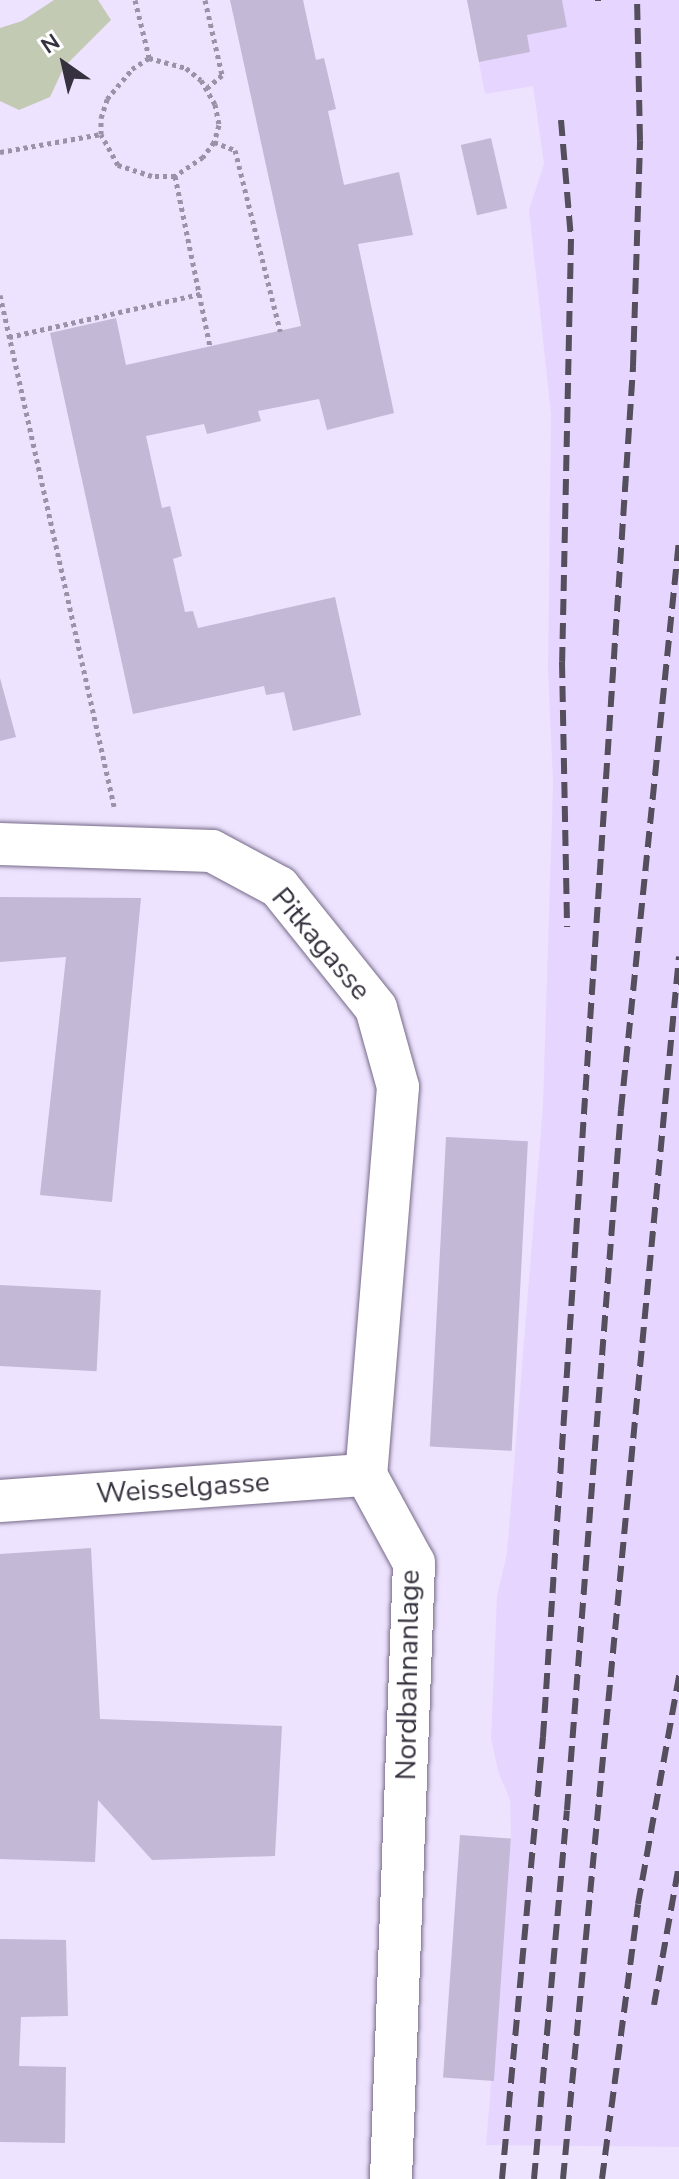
<!DOCTYPE html>
<style>
body{margin:0}
#map{position:relative;width:679px;height:2179px;overflow:hidden;background:#ede3fe;font-family:"Nunito Sans",sans-serif}
div>[style]{position:absolute}
.built>*{inset:0;background:#e6d6ff}
.green>*{inset:0;background:#c2cab4}
.building>*{inset:0;background:#c4b8d7;transform-origin:0 0}
.path>*{height:5px;margin-top:-2.5px;transform-origin:0;background:repeating-linear-gradient(90deg,#9a92a7 0 4px,transparent 0 8px)}
.roads{filter:drop-shadow(0 0 2px #766a88) drop-shadow(0 0 2px #766a88)}
.street>*{height:42px;margin:-21px;padding:0 21px;transform-origin:21px;border-radius:21px;background:#fff}
.rail>*{height:6px;margin-top:-3px;transform-origin:0;background:repeating-linear-gradient(90deg,#544e5d 0 16px,transparent 0 24px)}
span{translate:-50% -50%;white-space:nowrap;text-align:center;line-height:1.15;-webkit-text-stroke:8px #fff;paint-order:stroke}
.street-label{font-size:28px;color:#36313e}
.north{position:absolute;left:24px;top:24px;width:80px;height:80px;-webkit-text-stroke:6px #fff;paint-order:stroke;rotate:326deg;font-size:22px;font-weight:700;line-height:32px;text-align:center;color:#36313e}
.north::after{content:'';display:block;margin:auto;width:28px;height:36px;background:#36313e;clip-path:polygon(50% 0,100% 100%,50% 72%,0 100%)}
</style>
<div id="map">
<div class="built">
<div style="clip-path:polygon(467px 0,679px 0,679px 2147px,486px 2145px,511px 1839px,510px 1800px,498px 1771px,491px 1738px,497px 1595px,507px 1553px,543px 1105px,553px 785px,548px 668px,551px 414px,529px 210px,544px 164px,533px 86px,485px 94px)"></div>
</div>
<div class="green">
<div style="clip-path:polygon(54px 0,98px 0,111px 20px,64px 67px,50px 97px,19px 110px,0 101px,0 28px,22px 21px)"></div>
</div>
<div class="building">
<div style="clip-path:polygon(230px 0,303px 0,316px 60px,324px 58px,336px 109px,328px 111px,344px 185px,399px 172px,413px 235px,358px 244px,394px 413px,327px 430px,319px 399px,258px 411px,261px 421px,207px 434px,204px 424px,146px 436px,162px 508px,170px 506px,182px 556px,173px 559px,185px 612px,193px 611px,198px 628px,335px 597px,361px 715px,293px 731px,284px 692px,266px 695px,264px 686px,133px 714px,50px 333px,116px 318px,126px 365px,301px 326px)"></div>
<div style="clip-path:polygon(467px 0,562px 0,567px 27px,527px 35px,530px 52px,479px 62px)"></div>
<div style="left:491px;top:138px;width:72px;height:31px;rotate:77deg"></div>
<div style="clip-path:polygon(0 678px,16px 737px,0 741px)"></div>
<div style="clip-path:polygon(0 897px,141px 898px,112px 1202px,40px 1195px,66px 957px,0 962px)"></div>
<div style="left:446px;top:1137px;width:82px;height:310px;rotate:3deg"></div>
<div style="left:0;top:1285px;width:101px;height:81px;rotate:3deg"></div>
<div style="clip-path:polygon(91px 1548px,100px 1719px,282px 1726px,275px 1856px,152px 1860px,98px 1800px,95px 1862px,0 1859px,0 1554px)"></div>
<div style="left:460px;top:1835px;width:51px;height:243px;rotate:4deg"></div>
<div style="clip-path:polygon(0 1939px,66px 1940px,68px 2016px,21px 2017px,19px 2066px,66px 2067px,65px 2143px,0 2142px)"></div>
</div>
<div class="path">
<div style="left:135px;top:0;width:59px;rotate:76.2deg"></div>
<div style="left:205px;top:0;width:77px;rotate:77.2deg"></div>
<div style="left:222px;top:75px;width:21px;rotate:139deg"></div>
<div style="left:149px;top:58px;width:38px;rotate:15deg"></div>
<div style="left:186px;top:68px;width:19px;rotate:39deg"></div>
<div style="left:201px;top:80px;width:28px;rotate:60deg"></div>
<div style="left:215px;top:104px;width:21px;rotate:79deg"></div>
<div style="left:219px;top:125px;width:18px;rotate:106deg"></div>
<div style="left:214px;top:142px;width:19px;rotate:126deg"></div>
<div style="left:203px;top:157px;width:34px;rotate:146deg"></div>
<div style="left:175px;top:176px;width:23px;rotate:180deg"></div>
<div style="left:152px;top:176px;width:36px;rotate:-162deg"></div>
<div style="left:118px;top:165px;width:35px;rotate:-119deg"></div>
<div style="left:101px;top:134px;width:16px;rotate:-90deg"></div>
<div style="left:101px;top:118px;width:20px;rotate:-72deg"></div>
<div style="left:107px;top:99px;width:39px;rotate:-50deg"></div>
<div style="left:132px;top:69px;width:20px;rotate:-33deg"></div>
<div style="left:214px;top:142px;width:22px;rotate:21deg"></div>
<div style="left:235px;top:150px;width:187px;rotate:76deg"></div>
<div style="left:0;top:152px;width:103px;rotate:-10.1deg"></div>
<div style="left:175px;top:176px;width:174px;rotate:78.4deg"></div>
<div style="left:0;top:295px;width:524px;rotate:77.42deg"></div>
<div style="left:9px;top:337px;width:196px;rotate:-12.7deg"></div>
</div>
<div class="roads">
<div class="street">
<div style="left:0;top:844px;width:212px;rotate:1.9deg"></div>
<div style="left:212px;top:851px;width:76px;rotate:28.2deg"></div>
<div style="left:279px;top:887px;width:155px;rotate:51.3deg"></div>
<div style="left:376px;top:1008px;width:82px;rotate:74.4deg"></div>
<div style="left:398px;top:1087px;width:389px;rotate:94.7deg"></div>
<div style="left:366px;top:1475px;width:100px;rotate:61.4deg"></div>
<div style="left:414px;top:1563px;width:616px;rotate:92.14deg"></div>
<div style="left:0;top:1501px;width:367px;rotate:-4.1deg"></div>
</div>
</div>
<div class="rail">
<div style="left:598px;top:0;width:1px;rotate:90deg"></div>
<div style="left:561px;top:120px;width:119px;rotate:85.2deg"></div>
<div style="left:571px;top:239px;width:423px;rotate:91.2deg"></div>
<div style="left:562px;top:662px;width:265px;rotate:88.9deg"></div>
<div style="left:654px;top:2005px;width:143px;rotate:-79.9deg"></div>
<div style="left:502px;top:2179px;width:444px;rotate:-84.7deg"></div>
<div style="left:543px;top:1737px;width:1374px;rotate:-86.24deg"></div>
<div style="left:633px;top:366px;width:226px;rotate:-88.2deg"></div>
<div style="left:640px;top:140px;width:140px;rotate:-91.2deg"></div>
<div style="left:534px;top:2179px;width:370px;rotate:-84.9deg"></div>
<div style="left:567px;top:1810px;width:702px;rotate:-85.59deg"></div>
<div style="left:621px;top:1110px;width:573px;rotate:-84.19deg"></div>
<div style="left:563px;top:2179px;width:1228px;rotate:-84.58deg"></div>
<div style="left:602px;top:2179px;width:277px;rotate:-82.5deg"></div>
<div style="left:638px;top:1904px;width:233px;rotate:-79.8deg"></div>
</div>
<div class="street-label">
<span style="left:321px;top:944px;rotate:50deg">Pitkagasse</span>
<span style="left:183px;top:1488px;rotate:-4deg">Weisselgasse</span>
<span style="left:408px;top:1675px;rotate:-89deg">Nordbahnanlage</span>
</div>
<div class="north">N</div>
</div>
